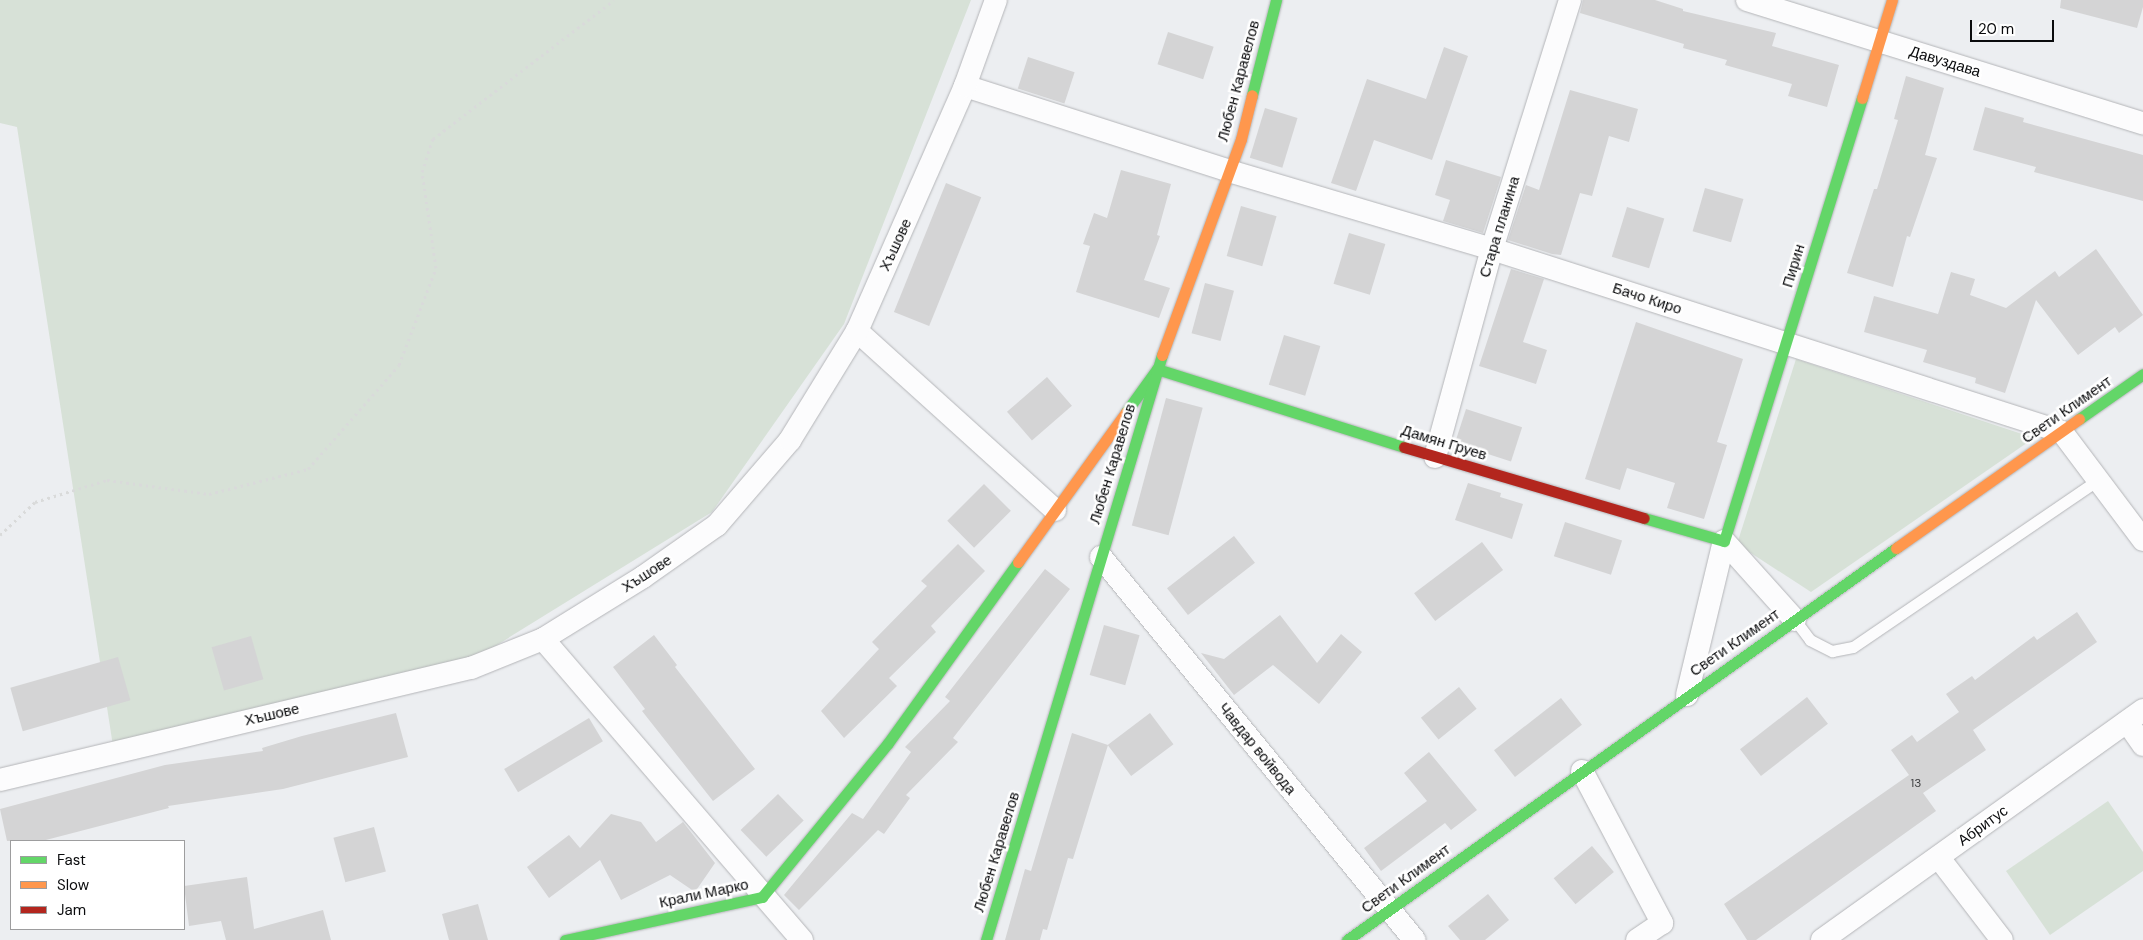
<!DOCTYPE html>
<meta charset="utf-8">
<style>
body{margin:0}
#map{position:relative;width:2143px;height:940px;overflow:hidden;background:#eceef1;font-family:"DM Sans",sans-serif}
div>[style]{position:absolute}
.green>*{inset:0;background:#d7e1d7}
.building>*{inset:0;background:#d4d4d5;transform-origin:0 0}
.path>*{height:3px;margin-top:-1.5px;transform-origin:0;background:repeating-linear-gradient(90deg,#d9dada 0 2.5px,transparent 0 6.5px)}
.roads{filter:drop-shadow(0 0 1px #b4b5b8) drop-shadow(0 0 1px #b4b5b8)}
.lane>*{height:11px;margin:-5.5px;padding:0 5.5px;transform-origin:5.5px;border-radius:5.5px;background:#fcfcfd}
.street>*{height:22px;margin:-11px;padding:0 11px;transform-origin:11px;border-radius:11px;background:#fcfcfd}
.fast>*{height:11px;margin:-5.5px;padding:0 5.5px;transform-origin:5.5px;border-radius:5.5px;background:#63d668}
.slow>*{height:11px;margin:-5.5px;padding:0 5.5px;transform-origin:5.5px;border-radius:5.5px;background:#ff974d}
.jam>*{height:11px;margin:-5.5px;padding:0 5.5px;transform-origin:5.5px;border-radius:5.5px;background:#b3261e}
span{translate:-50% -50%;white-space:nowrap;text-align:center;line-height:1.15;-webkit-text-stroke:5px #fff;paint-order:stroke}
.number-label{font-size:12px;color:#3e3f41}
.number-label span{-webkit-text-stroke-width:0}
.street-label{font-size:15px;color:#0a0b0d}
.legend{position:absolute;left:10px;top:840px;width:175px;height:90px;box-sizing:border-box;background:#fff;border:1px solid #9d9d9e;margin:0;padding:6px 9px;list-style:none;font-size:15px;color:#0a0b0d}
.legend li{display:flex;align-items:center;gap:10px;height:25px}
.legend b{width:25px;border:1px solid #9d9d9e}
.scale{position:absolute;left:1970px;top:20px;width:84px;height:22px;box-sizing:border-box;border:2px solid #0a0b0d;border-top:0;padding-left:6px;font-size:15px;line-height:18px;white-space:nowrap;color:#0a0b0d;-webkit-text-stroke:4px #fff;paint-order:stroke}
</style>
<div id="map">
<div class="green">
<div style="clip-path:polygon(0 0,971px 0,844px 324px,712px 512px,471px 661px,113px 746px,17px 127px,0 123px)"></div>
<div style="clip-path:polygon(1796px 359px,2034px 438px,1811px 592px,1737px 544px)"></div>
<div style="clip-path:polygon(2108px 801px,2143px 852px,2143px 871px,2050px 935px,2006px 871px)"></div>
</div>
<div class="building">
<div style="clip-path:polygon(1583px 0,1655px 0,1683px 9px,1683px 11px,1776px 33px,1772px 46px,1839px 65px,1827px 107px,1788px 96px,1792px 84px,1725px 65px,1727px 60px,1683px 48px,1684px 44px,1580px 13px)"></div>
<div style="clip-path:polygon(2061px 0,2143px 0,2143px 7px,2137px 28px,2060px 8px)"></div>
<div style="left:1168px;top:32px;width:48px;height:34px;rotate:18deg"></div>
<div style="clip-path:polygon(1444px 47px,1468px 56px,1432px 160px,1374px 140px,1356px 191px,1331px 183px,1367px 79px,1426px 99px)"></div>
<div style="left:1028px;top:57px;width:49px;height:33px;rotate:18deg"></div>
<div style="clip-path:polygon(1906px 76px,1944px 88px,1925px 155px,1937px 158px,1910px 237px,1907px 236px,1893px 287px,1847px 273px,1874px 189px,1877px 189px,1898px 120px,1894px 119px)"></div>
<div style="clip-path:polygon(1570px 90px,1638px 109px,1629px 142px,1609px 136px,1592px 196px,1580px 193px,1561px 255px,1552px 254px,1508px 240px,1526px 185px,1539px 190px)"></div>
<div style="clip-path:polygon(1985px 107px,2024px 118px,2023px 122px,2143px 155px,2143px 201px,2034px 172px,2036px 167px,1973px 150px)"></div>
<div style="left:1265px;top:108px;width:34px;height:52px;rotate:17deg"></div>
<div style="clip-path:polygon(1446px 160px,1501px 177px,1483px 233px,1443px 221px,1450px 200px,1435px 195px)"></div>
<div style="clip-path:polygon(1121px 170px,1171px 184px,1157px 235px,1160px 236px,1144px 280px,1170px 288px,1159px 318px,1076px 292px,1090px 246px,1083px 244px,1094px 213px,1107px 218px)"></div>
<div style="left:946px;top:183px;width:38px;height:139px;rotate:22deg"></div>
<div style="left:1705px;top:188px;width:40px;height:45px;rotate:16deg"></div>
<div style="left:1241px;top:206px;width:37px;height:52px;rotate:16deg"></div>
<div style="left:1627px;top:207px;width:39px;height:52px;rotate:17deg"></div>
<div style="left:1349px;top:233px;width:38px;height:53px;rotate:17deg"></div>
<div style="clip-path:polygon(2096px 249px,2143px 315px,2119px 333px,2115px 327px,2078px 355px,2036px 300px,2005px 393px,1975px 383px,1976px 378px,1923px 362px,1927px 350px,1864px 332px,1874px 296px,1938px 314px,1951px 272px,1975px 279px,1970px 295px,2006px 308px,2055px 271px,2059px 277px)"></div>
<div style="clip-path:polygon(1511px 269px,1544px 279px,1523px 342px,1547px 350px,1536px 384px,1479px 366px)"></div>
<div style="left:1205px;top:283px;width:30px;height:52px;rotate:15deg"></div>
<div style="clip-path:polygon(1636px 322px,1743px 359px,1717px 442px,1727px 445px,1704px 519px,1667px 508px,1675px 483px,1627px 468px,1620px 490px,1585px 479px)"></div>
<div style="left:1284px;top:335px;width:38px;height:52px;rotate:17deg"></div>
<div style="left:1047px;top:377px;width:38px;height:53px;rotate:49deg"></div>
<div style="left:1166px;top:398px;width:38px;height:132px;rotate:15deg"></div>
<div style="left:1466px;top:409px;width:59px;height:36px;rotate:18deg"></div>
<div style="clip-path:polygon(1468px 483px,1501px 493px,1500px 497px,1523px 504px,1512px 539px,1455px 520px)"></div>
<div style="left:984px;top:484px;width:38px;height:52px;rotate:45deg"></div>
<div style="left:1565px;top:522px;width:60px;height:36px;rotate:18deg"></div>
<div style="left:1234px;top:536px;width:34px;height:85px;rotate:52deg"></div>
<div style="left:1482px;top:542px;width:35px;height:85px;rotate:53deg"></div>
<div style="clip-path:polygon(958px 544px,985px 571px,931px 626px,936px 632px,889px 678px,897px 686px,844px 738px,821px 711px,879px 649px,872px 642px,927px 586px,921px 581px)"></div>
<div style="clip-path:polygon(1045px 569px,1070px 589px,953px 738px,958px 742px,906px 795px,910px 798px,884px 834px,878px 830px,799px 910px,784px 895px,852px 813px,863px 819px,911px 752px,905px 747px,950px 701px,945px 697px)"></div>
<div style="clip-path:polygon(2077px 612px,2097px 642px,1973px 730px,1986px 750px,1923px 793px,1936px 811px,1756px 940px,1747px 940px,1724px 904px,1909px 775px,1891px 750px,1912px 735px,1917px 742px,1959px 712px,1946px 694px,1972px 676px,1975px 680px,2034px 636px,2037px 640px)"></div>
<div style="clip-path:polygon(1280px 615px,1317px 663px,1341px 634px,1362px 652px,1319px 704px,1273px 665px,1234px 695px,1201px 653px,1224px 659px)"></div>
<div style="left:1104px;top:625px;width:37px;height:52px;rotate:16deg"></div>
<div style="clip-path:polygon(654px 635px,677px 665px,675px 667px,755px 769px,713px 801px,642px 711px,645px 709px,613px 667px)"></div>
<div style="left:251px;top:636px;width:45px;height:41px;rotate:74deg"></div>
<div style="left:118px;top:657px;width:45px;height:112px;rotate:74deg"></div>
<div style="left:1459px;top:687px;width:28px;height:49px;rotate:51deg"></div>
<div style="left:1807px;top:697px;width:34px;height:85px;rotate:52deg"></div>
<div style="left:1561px;top:698px;width:34px;height:85px;rotate:52deg"></div>
<div style="clip-path:polygon(396px 713px,408px 757px,283px 789px,168px 806px,169px 808px,42px 841px,7px 841px,0 809px,165px 765px,263px 751px,262px 748px,302px 736px)"></div>
<div style="left:1150px;top:713px;width:39px;height:53px;rotate:53deg"></div>
<div style="left:589px;top:718px;width:27px;height:99px;rotate:59deg"></div>
<div style="clip-path:polygon(1072px 733px,1108px 745px,1073px 859px,1068px 858px,1047px 930px,1043px 929px,1040px 940px,1005px 940px,1025px 869px,1031px 871px)"></div>
<div style="clip-path:polygon(1429px 752px,1477px 810px,1451px 830px,1445px 823px,1381px 871px,1364px 848px,1427px 801px,1404px 773px)"></div>
<div style="left:778px;top:794px;width:37px;height:52px;rotate:46deg"></div>
<div style="clip-path:polygon(611px 814px,641px 822px,656px 842px,683px 822px,715px 863px,695px 892px,670px 875px,621px 900px,600px 860px,549px 898px,527px 867px,569px 835px,580px 848px)"></div>
<div style="left:374px;top:827px;width:46px;height:42px;rotate:75deg"></div>
<div style="left:1592px;top:846px;width:34px;height:50px;rotate:50deg"></div>
<div style="clip-path:polygon(247px 877px,254px 929px,323px 910px,331px 940px,226px 940px,221px 921px,189px 926px,184px 886px)"></div>
<div style="clip-path:polygon(1488px 894px,1509px 920px,1485px 940px,1460px 940px,1448px 926px)"></div>
<div style="clip-path:polygon(478px 904px,488px 940px,449px 940px,442px 914px)"></div>
</div>
<div class="path">
<div style="left:0;top:535px;width:48px;rotate:-43.3deg"></div>
<div style="left:35px;top:502px;width:75px;rotate:-17deg"></div>
<div style="left:107px;top:480px;width:103px;rotate:7.8deg"></div>
<div style="left:209px;top:494px;width:102px;rotate:-14.2deg"></div>
<div style="left:308px;top:469px;width:138px;rotate:-48.8deg"></div>
<div style="left:399px;top:365px;width:104px;rotate:-69.1deg"></div>
<div style="left:436px;top:268px;width:97px;rotate:-98.3deg"></div>
<div style="left:422px;top:172px;width:35px;rotate:-72deg"></div>
<div style="left:433px;top:139px;width:228px;rotate:-37.5deg"></div>
</div>
<div class="roads">
<div class="lane">
<div style="left:1795px;top:620px;width:25px;rotate:53deg"></div>
<div style="left:1810px;top:640px;width:25px;rotate:27deg"></div>
<div style="left:1832px;top:651px;width:21px;rotate:-11deg"></div>
<div style="left:1853px;top:647px;width:297px;rotate:-34.3deg"></div>
</div>
<div class="street">
<div style="left:1747px;top:0;width:415px;rotate:17.3deg"></div>
<div style="left:965px;top:86px;width:277px;rotate:17.8deg"></div>
<div style="left:1229px;top:171px;width:274px;rotate:16.5deg"></div>
<div style="left:1492px;top:249px;width:599px;rotate:17.8deg"></div>
<div style="left:2062px;top:432px;width:135px;rotate:53.1deg"></div>
<div style="left:857px;top:331px;width:267px;rotate:42.1deg"></div>
<div style="left:1435px;top:457px;width:216px;rotate:-74.7deg"></div>
<div style="left:1492px;top:249px;width:261px;rotate:-72.6deg"></div>
<div style="left:1101px;top:557px;width:495px;rotate:50.7deg"></div>
<div style="left:543px;top:639px;width:397px;rotate:49.3deg"></div>
<div style="left:1687px;top:695px;width:158px;rotate:-76.5deg"></div>
<div style="left:1724px;top:541px;width:106px;rotate:48.1deg"></div>
<div style="left:2127px;top:722px;width:28px;rotate:55deg"></div>
<div style="left:1582px;top:771px;width:172px;rotate:62.2deg"></div>
<div style="left:1662px;top:923px;width:30px;rotate:146deg"></div>
<div style="left:0;top:780px;width:484px;rotate:-13.4deg"></div>
<div style="left:471px;top:668px;width:78px;rotate:-21.9deg"></div>
<div style="left:543px;top:639px;width:118px;rotate:-31.8deg"></div>
<div style="left:643px;top:577px;width:90px;rotate:-35.1deg"></div>
<div style="left:717px;top:525px;width:112px;rotate:-49.3deg"></div>
<div style="left:790px;top:440px;width:128px;rotate:-58.4deg"></div>
<div style="left:857px;top:331px;width:268px;rotate:-66.2deg"></div>
<div style="left:965px;top:86px;width:91px;rotate:-70.2deg"></div>
<div style="left:1939px;top:858px;width:103px;rotate:52.5deg"></div>
<div style="left:1822px;top:940px;width:395px;rotate:-35.6deg"></div>
</div>
<div class="fast">
<div style="left:1252px;top:95px;width:98px;rotate:-75.8deg"></div>
<div style="left:1126px;top:412px;width:53px;rotate:-54.2deg"></div>
<div style="left:1157px;top:369px;width:259px;rotate:17.5deg"></div>
<div style="left:2079px;top:419px;width:78px;rotate:-35.1deg"></div>
<div style="left:1644px;top:518px;width:83px;rotate:16deg"></div>
<div style="left:1724px;top:541px;width:464px;rotate:-72.7deg"></div>
<div style="left:565px;top:940px;width:202px;rotate:-12.3deg"></div>
<div style="left:762px;top:897px;width:199px;rotate:-50.7deg"></div>
<div style="left:888px;top:743px;width:223px;rotate:-54.3deg"></div>
<div style="left:986px;top:940px;width:611px;rotate:-73.26deg"></div>
<div style="left:1347px;top:940px;width:675px;rotate:-35.53deg"></div>
</div>
<div class="slow">
<div style="left:1862px;top:98px;width:102px;rotate:-73deg"></div>
<div style="left:1162px;top:355px;width:230px;rotate:-69.9deg"></div>
<div style="left:1241px;top:139px;width:45px;rotate:-76deg"></div>
<div style="left:1896px;top:548px;width:224px;rotate:-35.2deg"></div>
<div style="left:1018px;top:562px;width:185px;rotate:-54.2deg"></div>
</div>
<div class="jam">
<div style="left:1404px;top:447px;width:250px;rotate:16.5deg"></div>
</div>
</div>
<div class="number-label">
<span style="left:1916px;top:784px">13</span>
</div>
<div class="street-label">
<span style="left:1945px;top:62px;rotate:17deg">Давуздава</span>
<span style="left:1239px;top:81px;rotate:-75deg">Любен Каравелов</span>
<span style="left:1500px;top:227px;rotate:-73deg">Стара планина</span>
<span style="left:896px;top:245px;rotate:-65deg">Хъшове</span>
<span style="left:1794px;top:266px;rotate:-73deg">Пирин</span>
<span style="left:1647px;top:299px;rotate:18deg">Бачо Киро</span>
<span style="left:2067px;top:410px;rotate:-35deg">Свети Климент</span>
<span style="left:1444px;top:443px;rotate:17deg">Дамян Груев</span>
<span style="left:1113px;top:464px;rotate:-73deg">Любен Каравелов</span>
<span style="left:647px;top:574px;rotate:-33deg">Хъшове</span>
<span style="left:1735px;top:643px;rotate:-35deg">Свети Климент</span>
<span style="left:272px;top:715px;rotate:-13deg">Хъшове</span>
<span style="left:1257px;top:749px;rotate:51deg">Чавдар войвода</span>
<span style="left:1983px;top:826px;rotate:-36deg">Абритус</span>
<span style="left:997px;top:852px;rotate:-73deg">Любен Каравелов</span>
<span style="left:1406px;top:879px;rotate:-36deg">Свети Климент</span>
<span style="left:704px;top:894px;rotate:-12deg">Крали Марко</span>
</div>
<ul class="legend">
<li><b style="height:6px;background:#63d668"></b>Fast</li>
<li><b style="height:6px;background:#ff974d"></b>Slow</li>
<li><b style="height:6px;background:#b3261e"></b>Jam</li>
</ul>
<div class="scale">20 m</div>
</div>
